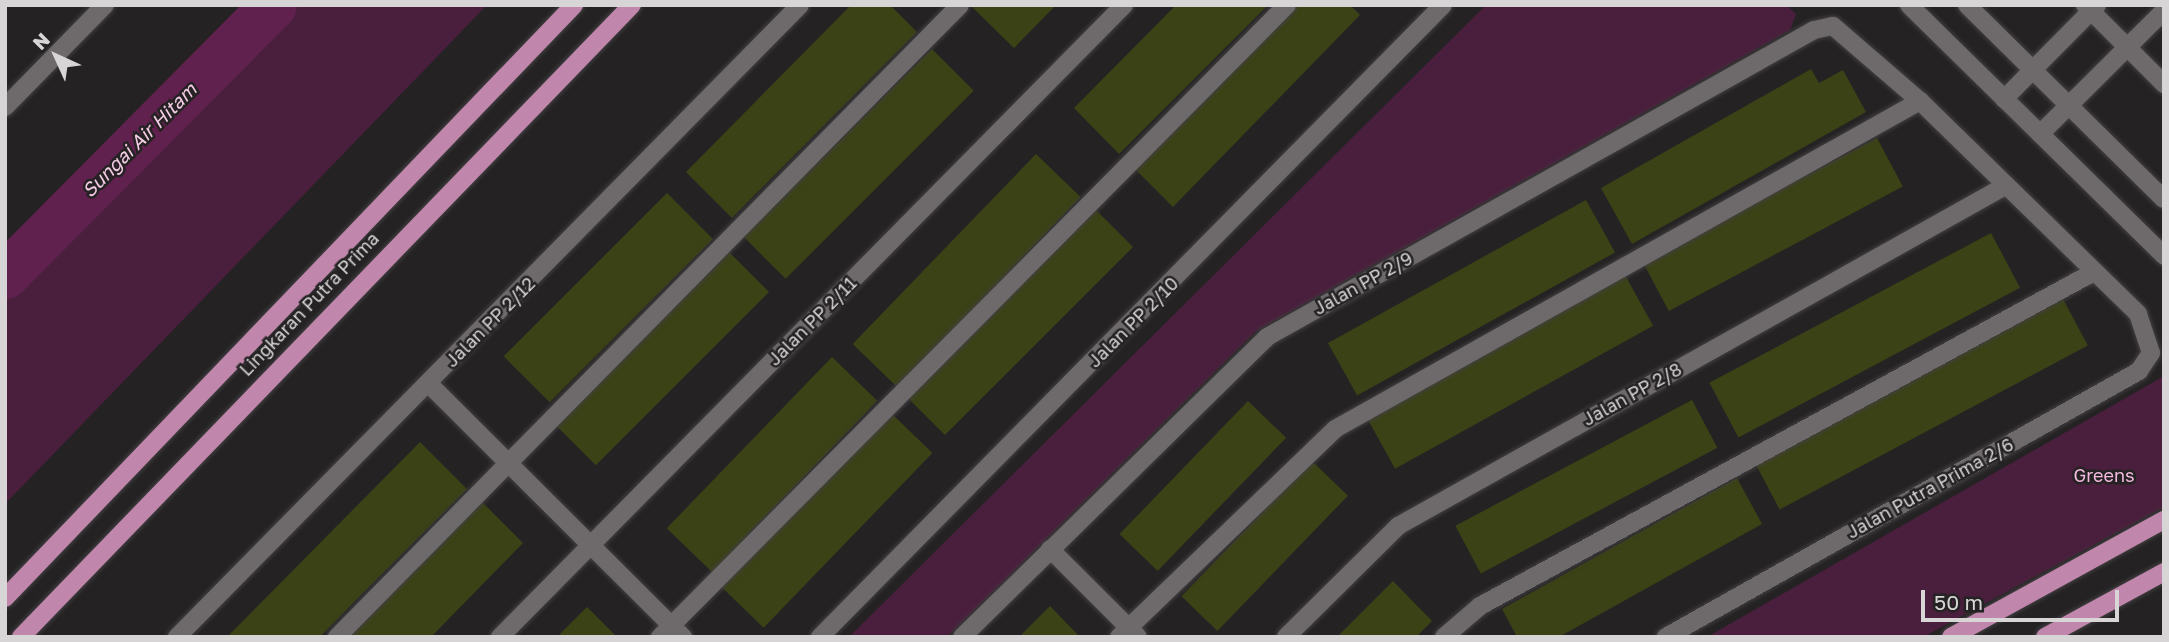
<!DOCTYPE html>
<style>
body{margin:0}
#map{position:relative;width:2169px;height:642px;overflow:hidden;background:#252224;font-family:"Golos Text",sans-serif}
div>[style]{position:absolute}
.green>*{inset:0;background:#4a1f3d}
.river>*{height:47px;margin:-23.5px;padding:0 23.5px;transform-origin:23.5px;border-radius:23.5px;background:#61214f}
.building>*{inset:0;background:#3b4215;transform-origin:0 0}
.roads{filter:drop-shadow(0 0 2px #424041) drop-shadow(0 0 2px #424041)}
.minor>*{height:18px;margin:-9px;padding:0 9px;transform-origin:9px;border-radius:9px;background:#6e6a6c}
.major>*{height:18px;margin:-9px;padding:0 9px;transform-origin:9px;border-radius:9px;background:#c086ac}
span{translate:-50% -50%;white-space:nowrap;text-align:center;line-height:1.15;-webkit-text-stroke:5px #252224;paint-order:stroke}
.street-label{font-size:18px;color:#d7d5d6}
.park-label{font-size:18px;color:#f4b9de}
.water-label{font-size:19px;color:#f5cce5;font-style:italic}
.frame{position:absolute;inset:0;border:7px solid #d7d5d6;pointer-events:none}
.north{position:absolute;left:21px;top:21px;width:70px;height:70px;-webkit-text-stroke:5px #252224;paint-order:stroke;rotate:315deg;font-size:19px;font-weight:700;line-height:28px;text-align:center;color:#d7d5d6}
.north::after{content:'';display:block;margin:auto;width:24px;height:32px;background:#d7d5d6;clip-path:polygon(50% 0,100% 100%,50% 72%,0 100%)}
.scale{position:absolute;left:1921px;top:590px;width:198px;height:32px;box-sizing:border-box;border:4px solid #d7d5d6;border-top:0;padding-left:9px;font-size:21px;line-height:24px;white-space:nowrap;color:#d7d5d6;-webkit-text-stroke:5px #252224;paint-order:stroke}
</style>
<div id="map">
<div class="green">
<div style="clip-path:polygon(264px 5px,487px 5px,5px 504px,5px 269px)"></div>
<div style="clip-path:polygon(1486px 5px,1786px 5px,1796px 14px,1790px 30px,1256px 331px,947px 637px,849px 637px)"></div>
<div style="clip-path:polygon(2164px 376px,2164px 507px,1923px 637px,1707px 637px)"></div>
</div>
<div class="river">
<div style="left:5px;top:275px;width:380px;rotate:-45.2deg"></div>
</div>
<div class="building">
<div style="clip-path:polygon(851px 5px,890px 5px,917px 32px,732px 218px,686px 172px)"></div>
<div style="clip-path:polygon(970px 5px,1056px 5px,1014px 48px)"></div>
<div style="clip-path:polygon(1176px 5px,1268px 5px,1119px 154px,1074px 108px)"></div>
<div style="clip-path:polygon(1293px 5px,1350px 5px,1360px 15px,1173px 207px,1134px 168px)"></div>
<div style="left:932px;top:49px;width:59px;height:266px;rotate:45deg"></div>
<div style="clip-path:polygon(1811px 69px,1819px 83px,1843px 70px,1866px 112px,1632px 244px,1601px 188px)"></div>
<div style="left:1877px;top:138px;width:55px;height:265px;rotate:62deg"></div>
<div style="left:1036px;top:154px;width:62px;height:264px;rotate:44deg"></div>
<div style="left:667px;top:193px;width:65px;height:231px;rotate:45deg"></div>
<div style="left:1586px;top:200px;width:60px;height:295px;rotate:61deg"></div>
<div style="left:1092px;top:206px;width:58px;height:266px;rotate:45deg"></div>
<div style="left:1991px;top:233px;width:62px;height:319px;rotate:62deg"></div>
<div style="left:728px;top:251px;width:58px;height:245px;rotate:45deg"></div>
<div style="left:1625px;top:275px;width:58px;height:295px;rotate:61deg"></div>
<div style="left:2062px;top:297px;width:55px;height:349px;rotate:62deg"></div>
<div style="left:832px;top:357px;width:63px;height:238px;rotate:44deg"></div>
<div style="left:1692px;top:400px;width:54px;height:268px;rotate:62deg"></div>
<div style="left:1248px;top:401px;width:53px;height:185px;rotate:44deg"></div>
<div style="left:890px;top:412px;width:59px;height:243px;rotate:44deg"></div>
<div style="clip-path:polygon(420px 442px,467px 489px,356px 600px,320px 637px,227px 637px)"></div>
<div style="left:1312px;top:461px;width:50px;height:188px;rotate:44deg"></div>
<div style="clip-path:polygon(1737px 478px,1762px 524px,1559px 637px,1517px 637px,1502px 609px)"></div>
<div style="clip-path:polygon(481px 501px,523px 543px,431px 637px,347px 637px)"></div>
<div style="clip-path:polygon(1393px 581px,1432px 621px,1416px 637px,1337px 637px)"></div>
<div style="clip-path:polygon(1050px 606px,1080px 637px,1019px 637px)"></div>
<div style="clip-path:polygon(587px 607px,617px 637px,557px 637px)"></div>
</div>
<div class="roads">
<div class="minor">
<div style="left:1909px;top:5px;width:358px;rotate:44.5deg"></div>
<div style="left:1967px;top:5px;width:276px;rotate:44.6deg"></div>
<div style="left:2085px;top:5px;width:112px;rotate:45deg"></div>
<div style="left:2004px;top:99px;width:132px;rotate:-45.3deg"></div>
<div style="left:5px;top:107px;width:143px;rotate:-45.6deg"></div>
<div style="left:2040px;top:134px;width:175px;rotate:-44.8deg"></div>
<div style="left:429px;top:384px;width:359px;rotate:44.9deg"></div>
<div style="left:1050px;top:549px;width:124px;rotate:45deg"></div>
<div style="left:177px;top:637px;width:887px;rotate:-45.41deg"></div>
<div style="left:337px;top:637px;width:887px;rotate:-45.41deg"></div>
<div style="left:500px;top:637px;width:888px;rotate:-45.36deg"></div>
<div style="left:660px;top:637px;width:890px;rotate:-45.23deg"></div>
<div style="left:820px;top:637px;width:887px;rotate:-45.41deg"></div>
<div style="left:962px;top:637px;width:428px;rotate:-44.5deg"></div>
<div style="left:1267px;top:337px;width:627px;rotate:-29.3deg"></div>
<div style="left:1814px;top:30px;width:19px;rotate:-12deg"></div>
<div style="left:1833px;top:26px;width:115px;rotate:40.8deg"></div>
<div style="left:1920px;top:101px;width:305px;rotate:44.3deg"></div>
<div style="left:2138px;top:314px;width:41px;rotate:71.6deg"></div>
<div style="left:2151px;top:353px;width:22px;rotate:124deg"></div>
<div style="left:2139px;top:371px;width:543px;rotate:150.65deg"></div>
<div style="left:1119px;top:637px;width:300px;rotate:-43.9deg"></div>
<div style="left:1335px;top:429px;width:671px;rotate:-29.28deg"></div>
<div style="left:1286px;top:637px;width:158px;rotate:-44.7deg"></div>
<div style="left:1398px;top:526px;width:696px;rotate:-29.25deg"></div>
<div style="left:1444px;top:637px;width:48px;rotate:-40.7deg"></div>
<div style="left:1480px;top:606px;width:697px;rotate:-28.55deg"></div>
</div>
<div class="major">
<div style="left:5px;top:598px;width:822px;rotate:-46.18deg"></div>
<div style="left:21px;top:637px;width:879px;rotate:-45.97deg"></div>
<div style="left:1951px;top:637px;width:243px;rotate:-28.8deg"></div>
<div style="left:2045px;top:637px;width:136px;rotate:-28.6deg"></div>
</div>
</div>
<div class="street-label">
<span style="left:1363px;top:283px;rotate:-29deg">Jalan PP 2/9</span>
<span style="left:309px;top:304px;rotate:-46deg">Lingkaran Putra Prima</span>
<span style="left:812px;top:321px;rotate:-45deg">Jalan PP 2/11</span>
<span style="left:490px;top:322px;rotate:-45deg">Jalan PP 2/12</span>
<span style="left:1133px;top:322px;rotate:-45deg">Jalan PP 2/10</span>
<span style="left:1632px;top:394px;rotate:-29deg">Jalan PP 2/8</span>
<span style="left:1930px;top:488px;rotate:-29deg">Jalan Putra Prima 2/6</span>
</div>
<div class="park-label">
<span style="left:2104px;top:475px">Greens</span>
</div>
<div class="water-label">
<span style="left:139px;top:140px;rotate:-45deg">Sungai Air Hitam</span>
</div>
<div class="frame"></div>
<div class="north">N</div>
<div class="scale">50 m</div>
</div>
